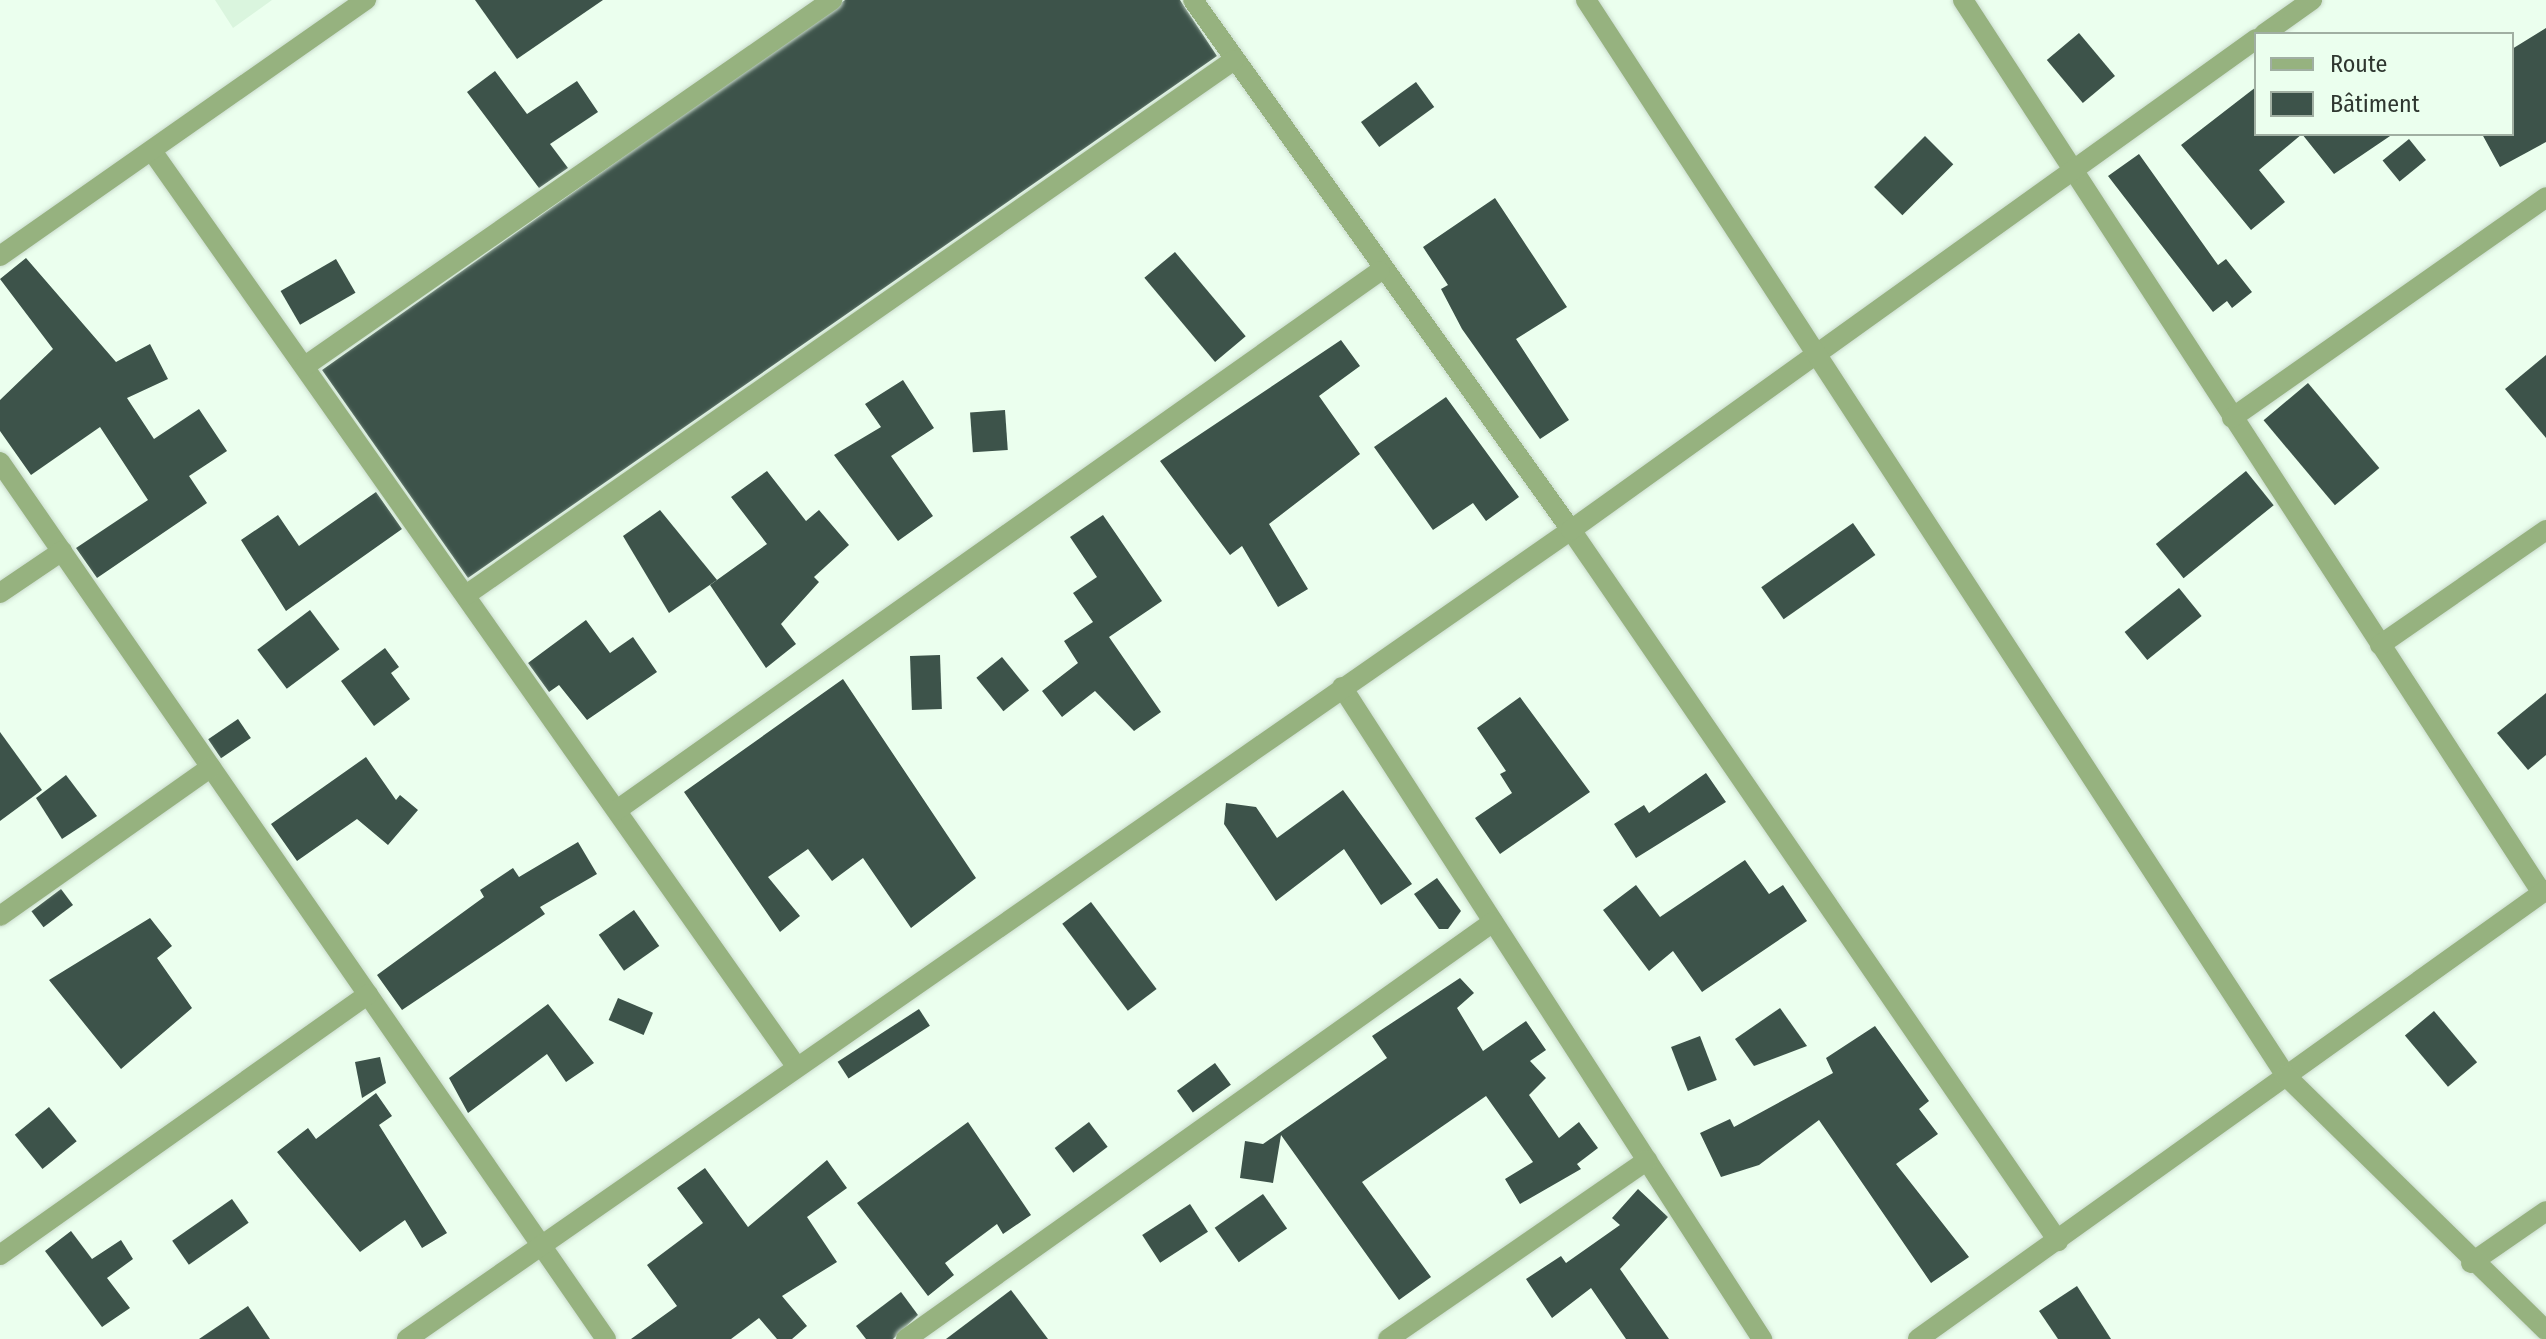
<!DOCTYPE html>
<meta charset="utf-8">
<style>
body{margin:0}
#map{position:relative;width:2546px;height:1339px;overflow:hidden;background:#ebffee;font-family:"Fira Sans Condensed",sans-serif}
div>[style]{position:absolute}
.built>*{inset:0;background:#daf5de}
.building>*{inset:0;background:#3d534a;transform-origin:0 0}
.roads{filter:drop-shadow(0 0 2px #c9dbcc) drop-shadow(0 0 2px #c9dbcc)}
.minor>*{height:20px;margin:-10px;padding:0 10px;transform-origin:10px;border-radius:10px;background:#96b27f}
.tertiary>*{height:20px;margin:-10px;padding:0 10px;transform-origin:10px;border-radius:10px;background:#96b27f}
span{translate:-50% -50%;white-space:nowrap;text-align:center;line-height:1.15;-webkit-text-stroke:8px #ebffee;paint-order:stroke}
.legend{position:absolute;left:2254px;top:32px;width:260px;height:104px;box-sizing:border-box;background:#ebffee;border:2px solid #a0afa2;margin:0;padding:10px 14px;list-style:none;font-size:24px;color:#2f3730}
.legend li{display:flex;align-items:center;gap:16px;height:40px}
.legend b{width:40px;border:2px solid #a0afa2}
</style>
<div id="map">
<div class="built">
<div style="clip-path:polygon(215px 0,272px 0,233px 28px)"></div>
</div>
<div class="building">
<div style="clip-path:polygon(475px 0,603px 0,517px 59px)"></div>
<div style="clip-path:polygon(845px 0,1180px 0,1217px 56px,468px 578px,322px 370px)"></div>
<div style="clip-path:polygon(2546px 28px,2546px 142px,2500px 167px,2482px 134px,2512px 134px,2512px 49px)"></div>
<div style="left:2079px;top:33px;width:56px;height:42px;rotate:50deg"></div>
<div style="clip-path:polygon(495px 71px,527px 114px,577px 81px,598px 112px,550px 144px,568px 168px,539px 188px,467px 92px)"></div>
<div style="left:1416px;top:82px;width:31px;height:68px;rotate:54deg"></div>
<div style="clip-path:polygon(2256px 87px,2256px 134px,2393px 134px,2334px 174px,2302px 134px,2259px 170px,2285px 202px,2251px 230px,2181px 145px)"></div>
<div style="left:1925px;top:136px;width:40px;height:72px;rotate:45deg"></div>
<div style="left:2409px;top:139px;width:27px;height:34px;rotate:51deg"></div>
<div style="clip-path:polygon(2139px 154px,2218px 265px,2226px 259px,2252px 292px,2232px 308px,2227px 301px,2213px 312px,2108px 176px)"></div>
<div style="clip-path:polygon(1495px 198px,1567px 307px,1516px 339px,1569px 420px,1540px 439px,1462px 329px,1441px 289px,1448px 285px,1423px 247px)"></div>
<div style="left:1175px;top:252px;width:110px;height:40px;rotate:50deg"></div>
<div style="clip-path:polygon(26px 258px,116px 362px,150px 344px,168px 379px,127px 398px,154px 439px,199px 409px,227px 451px,189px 476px,207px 503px,97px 578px,76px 548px,148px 500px,100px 427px,31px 475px,0 431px,0 400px,53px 349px,0 279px)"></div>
<div style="left:336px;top:259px;width:39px;height:64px;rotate:60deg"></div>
<div style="clip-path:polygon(1341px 340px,1360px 366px,1319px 396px,1360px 454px,1269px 524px,1308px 589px,1278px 607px,1242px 546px,1230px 555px,1160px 461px)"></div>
<div style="clip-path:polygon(2546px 355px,2546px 438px,2505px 389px)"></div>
<div style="clip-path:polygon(903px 380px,934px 428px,891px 456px,933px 516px,898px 541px,834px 455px,881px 427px,865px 404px)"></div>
<div style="left:2308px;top:383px;width:111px;height:58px;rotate:50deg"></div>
<div style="clip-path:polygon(1446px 397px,1519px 497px,1486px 521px,1473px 503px,1433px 530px,1374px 447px)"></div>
<div style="left:1005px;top:410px;width:40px;height:35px;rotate:86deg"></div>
<div style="clip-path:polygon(767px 471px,806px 521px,819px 510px,849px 545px,814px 577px,819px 582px,781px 624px,796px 644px,766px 668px,710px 585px,767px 544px,731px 497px)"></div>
<div style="left:2246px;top:471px;width:44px;height:116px;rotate:51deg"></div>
<div style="clip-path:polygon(376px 492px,402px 529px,286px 611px,241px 540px,278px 515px,299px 546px)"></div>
<div style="clip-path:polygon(660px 510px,717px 580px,669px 613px,623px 536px)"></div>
<div style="clip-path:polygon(1103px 515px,1162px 601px,1109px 637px,1161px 712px,1134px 731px,1095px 691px,1062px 717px,1042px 691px,1078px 663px,1064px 641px,1093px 622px,1073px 593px,1097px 577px,1070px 537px)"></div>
<div style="left:1853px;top:523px;width:39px;height:112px;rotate:55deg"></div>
<div style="left:2179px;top:588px;width:36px;height:70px;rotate:51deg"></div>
<div style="left:310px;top:610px;width:49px;height:66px;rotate:53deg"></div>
<div style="clip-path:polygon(586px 620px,610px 653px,633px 637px,657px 672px,587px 720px,559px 685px,549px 692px,528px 663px)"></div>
<div style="clip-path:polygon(385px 648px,399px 667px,391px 673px,410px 699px,374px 726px,341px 681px)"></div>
<div style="left:940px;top:655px;width:54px;height:30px;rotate:88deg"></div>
<div style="left:1002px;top:657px;width:43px;height:33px;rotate:51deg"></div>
<div style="clip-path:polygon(843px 679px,976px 878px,911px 928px,863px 858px,832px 881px,808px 849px,768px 877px,800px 916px,780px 932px,684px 792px)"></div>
<div style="clip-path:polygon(2546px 693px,2546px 755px,2528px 770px,2497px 733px)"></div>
<div style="clip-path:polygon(1520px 697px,1590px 792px,1500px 854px,1475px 818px,1512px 793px,1500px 774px,1506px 771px,1477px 728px)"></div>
<div style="left:238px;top:719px;width:23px;height:36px;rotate:56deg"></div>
<div style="clip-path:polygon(0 732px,42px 790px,0 821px)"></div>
<div style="clip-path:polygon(366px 757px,396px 800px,400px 795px,418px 810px,388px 845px,357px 819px,297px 861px,271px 824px)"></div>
<div style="clip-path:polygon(1706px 773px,1726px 802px,1636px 858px,1614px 824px,1644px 805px,1649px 813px)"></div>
<div style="clip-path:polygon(66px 775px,97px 816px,62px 839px,36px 798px)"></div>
<div style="clip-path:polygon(1343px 790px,1412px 884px,1381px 905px,1344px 849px,1276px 901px,1224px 824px,1226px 803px,1256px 807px,1277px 838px)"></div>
<div style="clip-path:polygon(578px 842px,597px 874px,540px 907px,545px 914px,402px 1010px,377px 975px,484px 897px,480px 890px,513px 868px,519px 877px)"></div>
<div style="clip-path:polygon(1745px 860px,1769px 894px,1783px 885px,1807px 921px,1702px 992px,1673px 951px,1649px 971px,1603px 910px,1636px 885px,1660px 917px)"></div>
<div style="clip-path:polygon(1437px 878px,1461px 911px,1448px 929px,1439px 929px,1414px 894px)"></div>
<div style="left:61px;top:889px;width:20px;height:37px;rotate:53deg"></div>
<div style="left:1091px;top:902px;width:109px;height:36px;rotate:53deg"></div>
<div style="left:634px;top:910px;width:44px;height:43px;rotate:55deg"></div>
<div style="clip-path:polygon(150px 918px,172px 946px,157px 958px,192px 1008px,121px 1069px,49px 980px)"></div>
<div style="clip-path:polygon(1460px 978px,1474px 993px,1457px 1008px,1483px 1051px,1526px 1021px,1546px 1050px,1530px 1061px,1546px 1078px,1529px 1095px,1559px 1138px,1579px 1122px,1598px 1148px,1577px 1164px,1581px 1169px,1520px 1204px,1505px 1179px,1533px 1162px,1486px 1096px,1362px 1182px,1431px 1277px,1399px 1300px,1281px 1135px,1273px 1183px,1240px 1178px,1245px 1141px,1263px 1144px,1387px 1058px,1372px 1036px)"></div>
<div style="left:618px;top:998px;width:38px;height:24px;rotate:23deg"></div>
<div style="clip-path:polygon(548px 1004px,594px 1063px,566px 1082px,547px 1054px,468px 1113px,449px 1078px)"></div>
<div style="clip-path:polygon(1780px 1008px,1807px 1046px,1754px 1066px,1735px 1039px)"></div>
<div style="left:919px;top:1009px;width:20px;height:97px;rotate:57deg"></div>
<div style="left:2434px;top:1011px;width:67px;height:38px;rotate:50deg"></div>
<div style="clip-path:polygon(1875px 1026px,1929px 1101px,1919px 1109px,1938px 1134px,1896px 1164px,1969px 1257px,1931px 1283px,1819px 1120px,1759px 1165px,1721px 1177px,1700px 1133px,1730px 1119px,1734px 1127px,1833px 1073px,1826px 1058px)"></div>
<div style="left:1700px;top:1036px;width:47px;height:31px;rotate:69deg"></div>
<div style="clip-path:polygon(380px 1057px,386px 1083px,362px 1098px,355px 1062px)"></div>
<div style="left:1215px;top:1063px;width:27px;height:47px;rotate:54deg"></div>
<div style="clip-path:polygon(376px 1093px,392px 1116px,379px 1125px,447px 1233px,422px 1248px,405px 1220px,360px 1252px,277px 1152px,308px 1128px,316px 1139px)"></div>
<div style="left:49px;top:1107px;width:44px;height:44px;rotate:51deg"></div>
<div style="clip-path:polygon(968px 1122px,1031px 1215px,1003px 1234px,997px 1224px,945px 1263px,954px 1275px,928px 1296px,857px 1203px)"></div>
<div style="left:1089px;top:1122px;width:31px;height:43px;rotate:53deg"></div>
<div style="clip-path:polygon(827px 1160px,847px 1188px,807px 1217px,837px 1262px,782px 1296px,807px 1326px,792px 1339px,777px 1339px,759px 1318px,731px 1339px,631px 1339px,677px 1306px,647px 1265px,703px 1223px,677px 1188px,705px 1168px,748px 1227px)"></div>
<div style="clip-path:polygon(1638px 1189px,1668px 1217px,1620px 1269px,1669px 1339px,1626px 1339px,1591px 1288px,1552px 1318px,1526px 1279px,1561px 1256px,1566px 1263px,1620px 1225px,1612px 1218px)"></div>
<div style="left:1263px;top:1194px;width:42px;height:59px;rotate:55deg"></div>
<div style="left:232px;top:1199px;width:29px;height:73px;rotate:55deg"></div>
<div style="left:1190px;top:1204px;width:33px;height:57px;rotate:57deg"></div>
<div style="clip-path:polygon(71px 1231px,92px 1259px,121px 1240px,133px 1259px,107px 1278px,130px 1308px,102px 1327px,45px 1251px)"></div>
<div style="clip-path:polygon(2077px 1286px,2111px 1339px,2058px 1339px,2039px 1311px)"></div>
<div style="clip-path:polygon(1011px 1290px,1048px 1339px,946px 1339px)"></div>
<div style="clip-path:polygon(901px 1292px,918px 1315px,893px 1339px,866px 1339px,856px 1326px)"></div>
<div style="clip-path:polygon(248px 1306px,270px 1339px,199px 1339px)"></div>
</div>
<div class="roads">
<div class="minor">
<div style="left:1193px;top:0;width:651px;rotate:54.5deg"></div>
<div style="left:1571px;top:530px;width:862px;rotate:55.59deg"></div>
<div style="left:1963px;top:0;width:1064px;rotate:57.04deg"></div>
<div style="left:2264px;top:34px;width:59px;rotate:-35.3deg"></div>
<div style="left:152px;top:151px;width:1119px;rotate:54.86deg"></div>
<div style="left:0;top:256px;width:447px;rotate:-35deg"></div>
<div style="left:305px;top:366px;width:642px;rotate:-34.78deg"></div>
<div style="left:2232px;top:418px;width:384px;rotate:-35.1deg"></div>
<div style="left:0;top:462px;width:1066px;rotate:55.36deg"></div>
<div style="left:0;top:593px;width:75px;rotate:-34.1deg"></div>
<div style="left:466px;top:595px;width:936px;rotate:-34.86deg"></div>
<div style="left:2380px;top:645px;width:202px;rotate:-34.7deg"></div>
<div style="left:1342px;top:687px;width:776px;rotate:57.21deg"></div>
<div style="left:617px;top:810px;width:934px;rotate:-35.24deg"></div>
<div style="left:0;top:916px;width:258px;rotate:-35.2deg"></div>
<div style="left:0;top:1255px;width:451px;rotate:-35.3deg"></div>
<div style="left:2471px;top:1263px;width:91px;rotate:-34.7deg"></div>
<div style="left:407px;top:1339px;width:1418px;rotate:-34.8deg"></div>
<div style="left:1571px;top:530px;width:843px;rotate:-35.63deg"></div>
<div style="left:906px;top:1339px;width:720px;rotate:-35.39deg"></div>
<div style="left:1388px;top:1339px;width:315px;rotate:-34.6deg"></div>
<div style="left:1918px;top:1339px;width:772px;rotate:-35.56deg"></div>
</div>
<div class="tertiary">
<div style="left:1586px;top:0;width:1284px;rotate:56.95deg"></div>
<div style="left:2286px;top:1076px;width:364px;rotate:44.4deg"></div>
</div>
</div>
<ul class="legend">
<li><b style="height:10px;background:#96b27f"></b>Route</li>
<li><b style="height:22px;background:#3d534a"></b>Bâtiment</li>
</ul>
</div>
